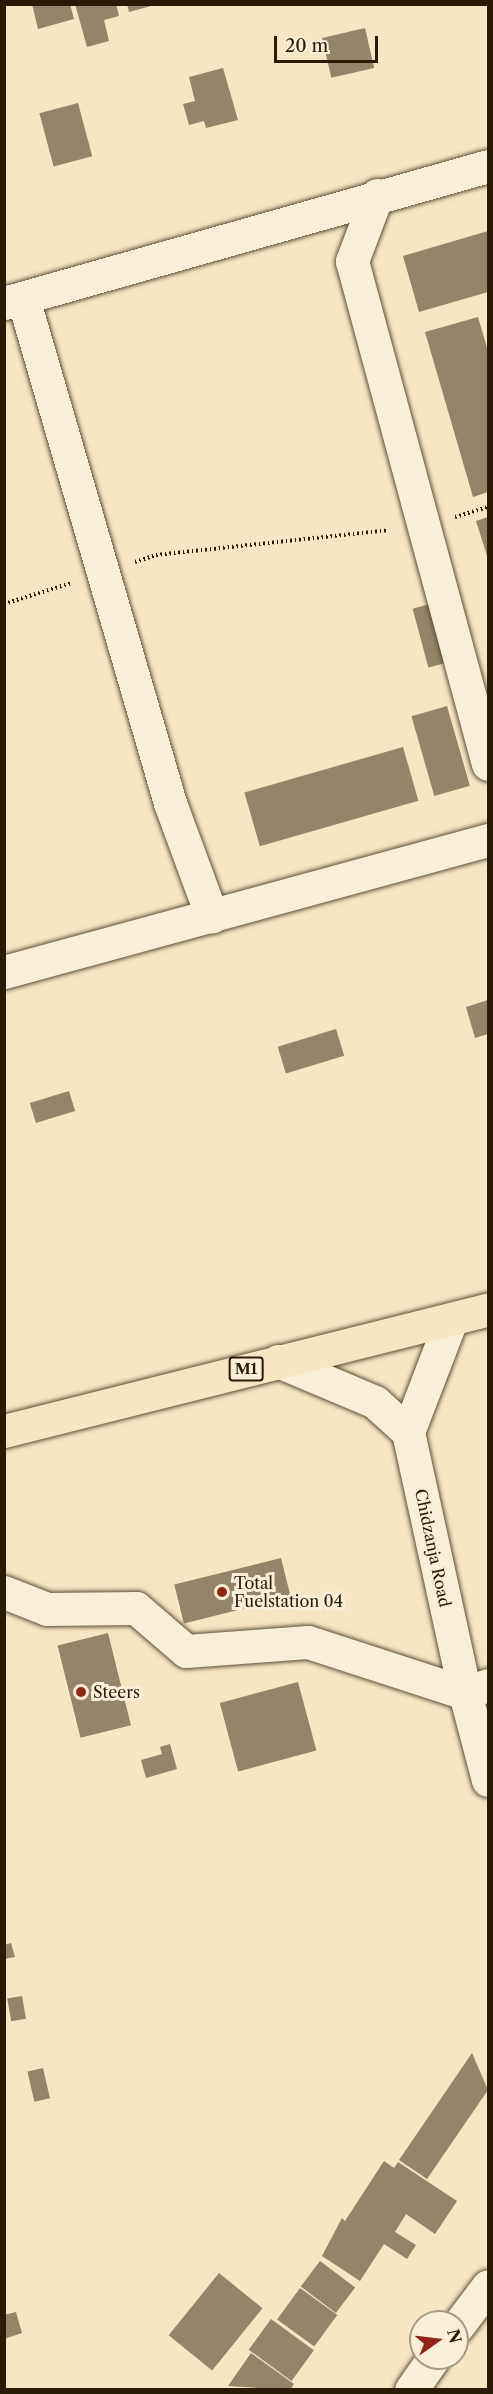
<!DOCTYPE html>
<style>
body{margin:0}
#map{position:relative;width:493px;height:2394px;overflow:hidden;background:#f7e5c4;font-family:"Libre Caslon Text",serif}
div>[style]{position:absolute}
.building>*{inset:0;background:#958469;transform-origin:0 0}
.path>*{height:4px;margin-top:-2px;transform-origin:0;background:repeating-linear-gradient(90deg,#2b1b06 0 1.5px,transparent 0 4.5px)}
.roads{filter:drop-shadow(0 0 2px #5e4e36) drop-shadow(0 0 2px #5e4e36)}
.minor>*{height:33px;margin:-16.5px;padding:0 16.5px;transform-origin:16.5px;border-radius:16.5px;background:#faeed9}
.highway>*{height:33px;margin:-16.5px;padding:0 16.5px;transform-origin:16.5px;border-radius:16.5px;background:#f7e5c4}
.dots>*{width:16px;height:16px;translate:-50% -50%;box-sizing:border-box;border:3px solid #faeed9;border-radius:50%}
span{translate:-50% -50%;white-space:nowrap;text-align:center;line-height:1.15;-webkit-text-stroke:6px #faeed9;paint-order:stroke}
.shield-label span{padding:2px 4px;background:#faeed9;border:2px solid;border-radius:4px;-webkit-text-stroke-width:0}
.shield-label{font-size:15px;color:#2b1b06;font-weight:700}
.street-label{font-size:16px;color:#2b1b06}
.poi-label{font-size:16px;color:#2b1b06}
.left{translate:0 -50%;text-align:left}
.frame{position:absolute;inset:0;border:6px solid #2b1b06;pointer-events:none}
.north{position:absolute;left:409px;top:2310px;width:60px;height:60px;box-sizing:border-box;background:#faeed9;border:2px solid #a79a85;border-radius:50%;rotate:76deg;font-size:16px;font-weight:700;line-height:24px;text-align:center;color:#2b1b06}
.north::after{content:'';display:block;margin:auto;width:21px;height:27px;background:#8f2418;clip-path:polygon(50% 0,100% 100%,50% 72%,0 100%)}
.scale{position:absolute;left:274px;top:36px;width:104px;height:27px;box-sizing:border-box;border:3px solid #2b1b06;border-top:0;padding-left:8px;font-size:18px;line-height:21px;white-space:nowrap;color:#2b1b06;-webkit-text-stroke:4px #faeed9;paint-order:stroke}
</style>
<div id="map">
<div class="building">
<div style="clip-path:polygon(32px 4px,70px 4px,74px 19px,38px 29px)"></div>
<div style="clip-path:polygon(75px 4px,116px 4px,119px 16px,104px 20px,109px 41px,87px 47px)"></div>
<div style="clip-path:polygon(127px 4px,155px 4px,155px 5px,129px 12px)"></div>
<div style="left:365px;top:28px;width:41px;height:44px;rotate:77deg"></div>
<div style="clip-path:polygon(223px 68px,238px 120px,206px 128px,204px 121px,189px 125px,183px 104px,195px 101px,189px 77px)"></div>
<div style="left:78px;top:103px;width:55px;height:40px;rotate:75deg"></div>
<div style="clip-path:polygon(488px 231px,488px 292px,419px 312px,403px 256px)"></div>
<div style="clip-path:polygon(478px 317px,488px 351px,488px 492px,473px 497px,425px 332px)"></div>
<div style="clip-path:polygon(488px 517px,488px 559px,476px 521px)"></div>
<div style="left:430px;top:604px;width:61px;height:18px;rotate:75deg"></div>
<div style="left:447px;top:706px;width:83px;height:37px;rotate:74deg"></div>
<div style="left:403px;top:747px;width:56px;height:165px;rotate:74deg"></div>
<div style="clip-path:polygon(488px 1000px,488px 1034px,475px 1038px,466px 1007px)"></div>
<div style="left:336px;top:1029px;width:28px;height:61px;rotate:73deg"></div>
<div style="left:69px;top:1091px;width:21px;height:41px;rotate:73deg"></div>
<div style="left:281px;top:1558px;width:40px;height:110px;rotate:76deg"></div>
<div style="left:108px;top:1633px;width:95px;height:52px;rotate:76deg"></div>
<div style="left:298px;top:1682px;width:71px;height:81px;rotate:75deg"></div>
<div style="clip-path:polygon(170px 1744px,177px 1769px,146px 1778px,141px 1760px,162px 1754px,160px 1747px)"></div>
<div style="clip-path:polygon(11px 1943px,15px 1957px,4px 1959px,4px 1945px)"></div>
<div style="left:22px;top:1996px;width:23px;height:15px;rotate:80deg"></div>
<div style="clip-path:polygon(472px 2053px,488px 2090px,427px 2179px,399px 2160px)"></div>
<div style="left:43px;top:2068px;width:31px;height:16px;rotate:77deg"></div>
<div style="clip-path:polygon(384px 2161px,394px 2168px,398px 2162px,457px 2201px,435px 2234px,406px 2214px,395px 2232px,416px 2245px,407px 2259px,384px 2244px,360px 2281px,322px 2256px,342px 2218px,345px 2221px)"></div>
<div style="left:320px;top:2261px;width:44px;height:32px;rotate:37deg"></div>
<div style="left:219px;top:2273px;width:56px;height:80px;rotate:39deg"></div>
<div style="left:300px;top:2288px;width:46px;height:39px;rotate:36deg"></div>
<div style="clip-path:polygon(16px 2312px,22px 2333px,4px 2339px,4px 2315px)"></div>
<div style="left:271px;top:2319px;width:53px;height:38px;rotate:36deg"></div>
<div style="clip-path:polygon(251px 2353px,294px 2384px,290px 2390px,228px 2386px)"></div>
</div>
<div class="path">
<div style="left:455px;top:517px;width:34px;rotate:-17deg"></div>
<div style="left:135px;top:562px;width:22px;rotate:-18deg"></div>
<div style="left:156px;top:555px;width:234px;rotate:-6.1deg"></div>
<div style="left:4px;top:604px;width:70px;rotate:-17.4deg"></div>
</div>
<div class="roads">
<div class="minor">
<div style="left:377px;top:195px;width:71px;rotate:110.7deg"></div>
<div style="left:352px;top:261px;width:521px;rotate:74.87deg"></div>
<div style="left:23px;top:298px;width:526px;rotate:73.77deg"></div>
<div style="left:170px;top:803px;width:121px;rotate:69.8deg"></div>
<div style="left:4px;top:303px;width:503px;rotate:-15.8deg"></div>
<div style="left:4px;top:972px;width:502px;rotate:-15.26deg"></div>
<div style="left:451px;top:1320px;width:120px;rotate:111deg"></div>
<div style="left:408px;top:1432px;width:267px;rotate:77.7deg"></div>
<div style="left:465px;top:1693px;width:90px;rotate:75.2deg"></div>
<div style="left:278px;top:1361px;width:105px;rotate:22.9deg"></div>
<div style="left:375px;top:1402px;width:45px;rotate:42.3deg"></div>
<div style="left:4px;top:1592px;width:46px;rotate:21.6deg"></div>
<div style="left:47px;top:1609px;width:89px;rotate:-0.6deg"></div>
<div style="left:136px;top:1608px;width:66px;rotate:40.7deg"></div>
<div style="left:186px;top:1651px;width:122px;rotate:-4.2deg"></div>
<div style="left:308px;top:1642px;width:165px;rotate:18deg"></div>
<div style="left:465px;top:1693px;width:24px;rotate:-19deg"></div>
<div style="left:457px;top:2327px;width:51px;rotate:-52.9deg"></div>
<div style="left:411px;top:2390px;width:39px;rotate:-55deg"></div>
</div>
<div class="highway">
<div style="left:4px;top:1431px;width:499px;rotate:-14.1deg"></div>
</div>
</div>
<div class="dots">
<div style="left:222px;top:1592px;background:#8f2418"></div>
<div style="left:81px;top:1692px;background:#8f2418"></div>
</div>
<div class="shield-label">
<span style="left:246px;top:1369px">M1</span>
</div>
<div class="street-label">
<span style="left:433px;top:1548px;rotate:78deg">Chidzanja Road</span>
</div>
<div class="poi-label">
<span class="left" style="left:234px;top:1592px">Total<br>Fuelstation 04</span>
<span class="left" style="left:93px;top:1692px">Steers</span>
</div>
<div class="frame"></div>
<div class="north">N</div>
<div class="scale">20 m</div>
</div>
